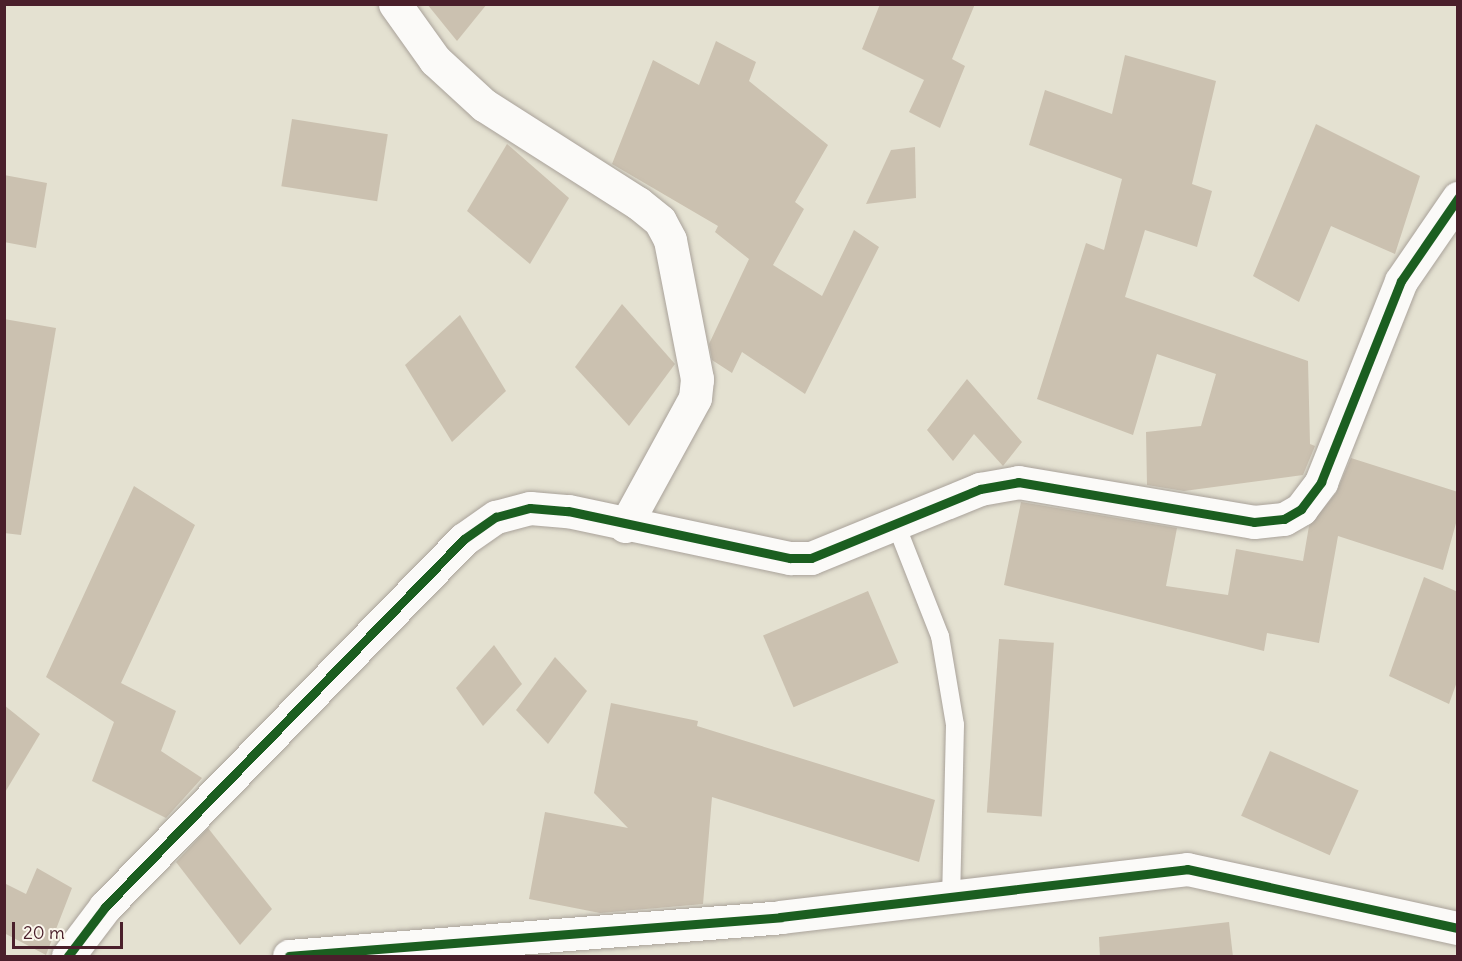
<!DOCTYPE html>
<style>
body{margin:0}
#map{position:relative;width:1462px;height:961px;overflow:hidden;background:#e4e1d1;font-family:Delius,sans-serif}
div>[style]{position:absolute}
.building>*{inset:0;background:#cbc1b0;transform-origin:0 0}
.roads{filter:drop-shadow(0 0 2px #a9a29a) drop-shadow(0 0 2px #a9a29a)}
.service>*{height:18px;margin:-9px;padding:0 9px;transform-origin:9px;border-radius:9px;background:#fbfaf8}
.minor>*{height:33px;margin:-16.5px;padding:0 16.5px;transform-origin:16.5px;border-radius:16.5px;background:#fbfaf8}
.cycleway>*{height:9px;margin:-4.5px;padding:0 4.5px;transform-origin:4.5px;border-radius:4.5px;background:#1b5e20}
span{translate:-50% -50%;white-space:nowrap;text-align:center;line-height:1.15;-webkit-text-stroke:5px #fbf7ec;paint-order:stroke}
.frame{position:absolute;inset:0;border:6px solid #4a1f2b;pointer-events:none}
.scale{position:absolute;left:12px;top:922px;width:111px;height:27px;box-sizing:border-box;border:3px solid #4a1f2b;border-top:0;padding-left:8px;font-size:18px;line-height:21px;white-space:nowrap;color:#4a1f2b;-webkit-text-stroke:4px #fbf7ec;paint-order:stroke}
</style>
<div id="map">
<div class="building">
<div style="clip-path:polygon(427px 4px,487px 4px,457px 41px)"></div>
<div style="clip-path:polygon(880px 4px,975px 4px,952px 59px,965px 66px,940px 128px,909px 112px,924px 80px,862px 49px)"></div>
<div style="clip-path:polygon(716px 41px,756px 62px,749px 81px,828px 145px,795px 202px,804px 209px,773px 265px,822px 296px,854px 230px,879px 247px,805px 394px,742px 352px,732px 373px,712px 360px,709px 344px,749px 259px,715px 232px,718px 226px,612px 164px,653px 60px,699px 85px)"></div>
<div style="clip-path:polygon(1125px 55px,1216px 81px,1192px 184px,1212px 191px,1197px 247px,1145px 230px,1125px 297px,1308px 361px,1310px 444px,1315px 446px,1303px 475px,1184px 491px,1147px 485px,1146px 432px,1201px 426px,1216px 374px,1157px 354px,1133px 435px,1037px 399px,1086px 243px,1104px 250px,1122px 179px,1029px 145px,1045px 90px,1112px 114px)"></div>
<div style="left:292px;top:119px;width:97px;height:68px;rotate:9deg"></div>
<div style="clip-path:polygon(1316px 124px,1420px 176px,1395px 254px,1331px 226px,1299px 302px,1253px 276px)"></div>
<div style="clip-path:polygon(507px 144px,569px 198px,530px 264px,467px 211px)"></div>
<div style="clip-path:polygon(915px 147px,916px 198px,866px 204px,891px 150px)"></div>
<div style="clip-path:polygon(4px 175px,47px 183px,36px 248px,4px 242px)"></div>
<div style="clip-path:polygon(622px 304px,675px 364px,629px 426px,575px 367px)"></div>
<div style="clip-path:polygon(460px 315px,506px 391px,452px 442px,405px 365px)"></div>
<div style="clip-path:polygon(4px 319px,56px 328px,21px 535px,4px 533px)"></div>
<div style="clip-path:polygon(967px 379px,1022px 442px,1003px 466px,974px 434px,953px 461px,927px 430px)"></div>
<div style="clip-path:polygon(1351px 458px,1458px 492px,1458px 516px,1443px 570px,1338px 536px,1319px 643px,1267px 633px,1264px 651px,1004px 585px,1021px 502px,1177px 528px,1166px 586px,1228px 595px,1236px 549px,1303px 561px,1309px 526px,1336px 493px)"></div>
<div style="clip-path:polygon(134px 486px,195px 525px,121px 683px,176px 711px,161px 751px,202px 778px,166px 818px,92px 781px,114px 722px,46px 677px)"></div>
<div style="clip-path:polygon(1424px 577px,1458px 592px,1458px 679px,1449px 704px,1389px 676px)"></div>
<div style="left:868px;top:591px;width:78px;height:114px;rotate:67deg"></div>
<div style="left:999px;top:639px;width:55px;height:174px;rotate:4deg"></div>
<div style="clip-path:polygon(494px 645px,522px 684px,483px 726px,456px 688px)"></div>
<div style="clip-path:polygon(555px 657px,587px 691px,548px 744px,516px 710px)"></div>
<div style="clip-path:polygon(611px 703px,698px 721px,697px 726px,935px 800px,919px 862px,712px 797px,703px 904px,600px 913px,529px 899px,545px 812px,628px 828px,594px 793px)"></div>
<div style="clip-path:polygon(4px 705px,40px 734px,4px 794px)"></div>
<div style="left:1270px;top:751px;width:97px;height:71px;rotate:24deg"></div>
<div style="clip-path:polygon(208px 828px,272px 909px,240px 945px,176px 862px)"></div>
<div style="clip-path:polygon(37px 868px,72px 888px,46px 955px,4px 933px,4px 883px,26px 894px)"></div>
<div style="clip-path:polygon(1229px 922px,1233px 957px,1100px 957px,1099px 937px)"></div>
</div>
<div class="roads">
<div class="service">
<div style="left:895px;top:522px;width:123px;rotate:68.5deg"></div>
<div style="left:940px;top:636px;width:90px;rotate:80.4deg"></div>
<div style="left:955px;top:725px;width:172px;rotate:91.3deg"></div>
</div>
<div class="minor">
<div style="left:395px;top:4px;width:69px;rotate:54.5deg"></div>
<div style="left:435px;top:60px;width:67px;rotate:42.6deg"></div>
<div style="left:484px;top:105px;width:183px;rotate:32.5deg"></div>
<div style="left:638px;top:203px;width:28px;rotate:39deg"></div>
<div style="left:660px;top:221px;width:21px;rotate:62deg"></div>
<div style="left:670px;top:240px;width:142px;rotate:79deg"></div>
<div style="left:697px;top:379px;width:19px;rotate:96deg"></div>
<div style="left:695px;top:398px;width:146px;rotate:118.7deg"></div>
<div style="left:68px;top:956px;width:61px;rotate:-52.9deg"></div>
<div style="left:105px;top:907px;width:514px;rotate:-45.71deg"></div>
<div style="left:464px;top:539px;width:39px;rotate:-35deg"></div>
<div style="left:496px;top:517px;width:35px;rotate:-15deg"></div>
<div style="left:530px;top:508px;width:38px;rotate:5deg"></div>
<div style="left:568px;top:511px;width:227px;rotate:12deg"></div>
<div style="left:790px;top:558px;width:21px"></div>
<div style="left:811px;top:558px;width:183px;rotate:-22.2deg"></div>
<div style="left:980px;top:489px;width:39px;rotate:-10deg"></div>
<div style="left:1018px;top:482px;width:239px;rotate:9.6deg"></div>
<div style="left:1254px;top:522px;width:30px;rotate:-6deg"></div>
<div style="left:1284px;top:519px;width:20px;rotate:-30deg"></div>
<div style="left:1301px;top:509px;width:34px;rotate:-53deg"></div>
<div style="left:1321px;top:482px;width:216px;rotate:-68.3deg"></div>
<div style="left:1401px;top:281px;width:101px;rotate:-55.5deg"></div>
<div style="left:289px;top:956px;width:493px;rotate:-4.5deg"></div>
<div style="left:780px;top:917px;width:410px;rotate:-6.7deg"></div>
<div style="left:1187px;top:869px;width:277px;rotate:12.3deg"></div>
</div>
</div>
<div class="cycleway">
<div style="left:68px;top:956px;width:61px;rotate:-52.9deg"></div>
<div style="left:105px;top:907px;width:514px;rotate:-45.71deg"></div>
<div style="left:464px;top:539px;width:39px;rotate:-35deg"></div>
<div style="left:496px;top:517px;width:35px;rotate:-15deg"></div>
<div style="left:530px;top:508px;width:38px;rotate:5deg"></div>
<div style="left:568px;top:511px;width:227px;rotate:12deg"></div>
<div style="left:790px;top:558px;width:21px"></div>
<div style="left:811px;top:558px;width:183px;rotate:-22.2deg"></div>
<div style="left:980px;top:489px;width:39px;rotate:-10deg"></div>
<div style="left:1018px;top:482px;width:239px;rotate:9.6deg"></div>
<div style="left:1254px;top:522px;width:30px;rotate:-6deg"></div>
<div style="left:1284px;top:519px;width:20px;rotate:-30deg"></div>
<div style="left:1301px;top:509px;width:34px;rotate:-53deg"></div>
<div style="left:1321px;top:482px;width:216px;rotate:-68.3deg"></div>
<div style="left:1401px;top:281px;width:101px;rotate:-55.5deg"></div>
<div style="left:289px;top:956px;width:493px;rotate:-4.5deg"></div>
<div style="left:780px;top:917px;width:410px;rotate:-6.7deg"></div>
<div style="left:1187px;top:869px;width:277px;rotate:12.3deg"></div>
</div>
<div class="frame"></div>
<div class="scale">20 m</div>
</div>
